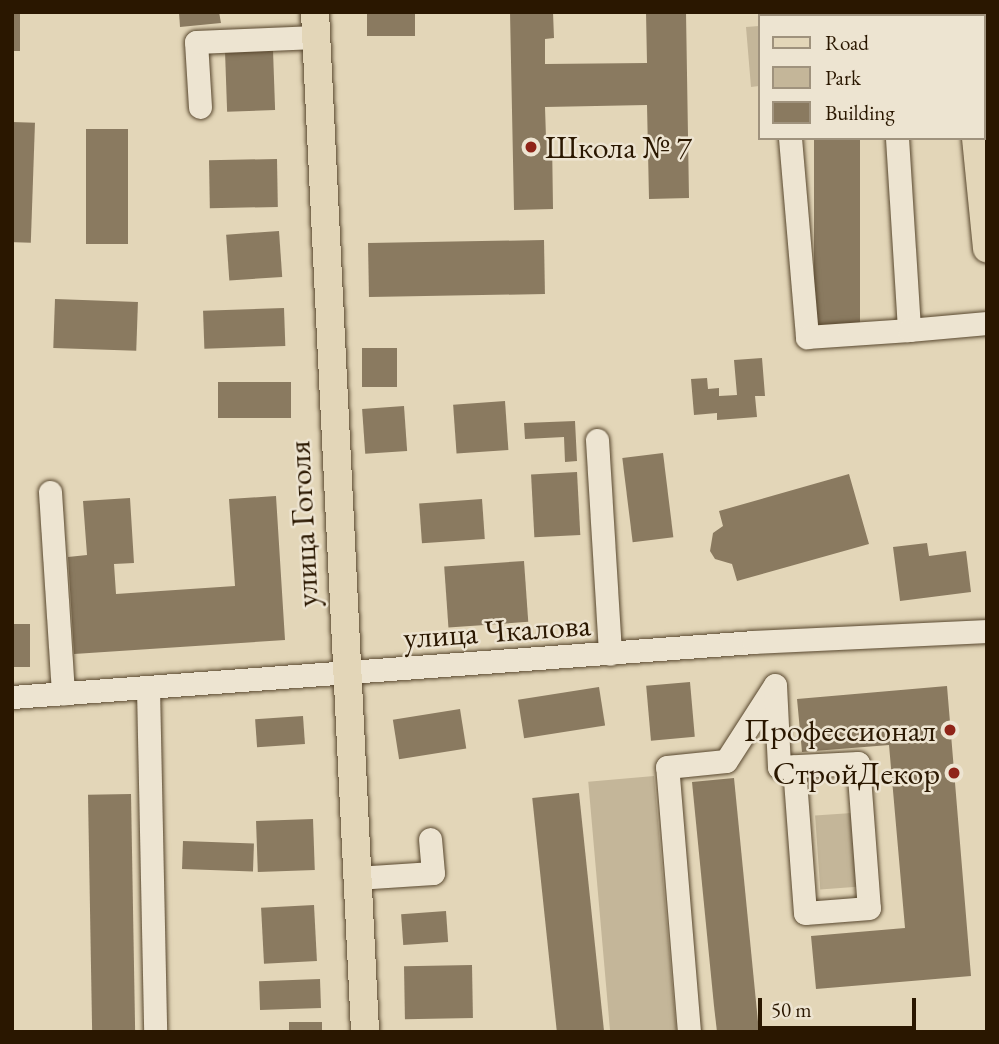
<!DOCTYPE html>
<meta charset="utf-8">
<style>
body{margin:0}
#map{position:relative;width:999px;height:1044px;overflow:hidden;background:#e3d6b8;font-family:"EB Garamond",serif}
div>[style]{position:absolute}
.green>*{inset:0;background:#c4b699;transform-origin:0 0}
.building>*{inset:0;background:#8a7a60;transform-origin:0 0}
.roads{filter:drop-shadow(0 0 2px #58472e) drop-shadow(0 0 2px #58472e)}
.minor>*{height:23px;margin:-11.5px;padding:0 11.5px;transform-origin:11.5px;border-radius:11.5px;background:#ede4d1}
.major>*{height:28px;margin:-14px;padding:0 14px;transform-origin:14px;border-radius:14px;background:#e3d6b8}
.dots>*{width:19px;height:19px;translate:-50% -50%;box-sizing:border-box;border:4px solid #ede4d1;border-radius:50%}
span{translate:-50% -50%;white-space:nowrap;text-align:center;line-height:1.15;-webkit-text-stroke:5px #ede4d1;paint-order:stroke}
.poi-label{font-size:32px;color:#2a1700}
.left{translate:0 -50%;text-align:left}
.right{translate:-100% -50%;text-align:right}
.street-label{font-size:32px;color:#2a1700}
.frame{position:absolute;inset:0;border:14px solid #2a1700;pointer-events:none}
.legend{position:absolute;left:758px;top:14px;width:228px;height:126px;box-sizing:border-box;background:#ede4d1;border:2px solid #9f927d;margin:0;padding:9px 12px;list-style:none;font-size:21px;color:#2a1700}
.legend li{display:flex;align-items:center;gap:14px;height:35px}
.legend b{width:35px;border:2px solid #9f927d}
.scale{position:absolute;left:758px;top:998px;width:158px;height:32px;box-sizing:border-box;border:4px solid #2a1700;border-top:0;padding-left:9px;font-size:21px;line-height:24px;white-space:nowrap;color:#2a1700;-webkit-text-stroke:5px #ede4d1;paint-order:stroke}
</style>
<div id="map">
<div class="green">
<div style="clip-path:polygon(759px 26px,759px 86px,751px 87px,746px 27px)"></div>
<div style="left:654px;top:776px;width:257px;height:66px;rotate:85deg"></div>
<div style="left:852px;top:813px;width:74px;height:37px;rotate:86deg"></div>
</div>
<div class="building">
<div style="left:12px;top:12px;width:8px;height:39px"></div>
<div style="clip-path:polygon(179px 12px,219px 12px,221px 23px,180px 27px)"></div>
<div style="left:367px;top:12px;width:48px;height:24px"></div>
<div style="clip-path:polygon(510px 12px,553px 12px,554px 38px,545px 39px,545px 64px,647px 63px,646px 12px,686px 12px,689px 198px,649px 199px,647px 105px,545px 107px,546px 138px,552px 138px,553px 209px,514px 210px)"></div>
<div style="left:807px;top:12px;width:46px;height:4px"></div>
<div style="left:273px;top:50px;width:60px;height:48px;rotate:88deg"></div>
<div style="left:12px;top:122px;width:23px;height:120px;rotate:2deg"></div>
<div style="left:86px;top:129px;width:42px;height:115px"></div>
<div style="left:814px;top:138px;width:46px;height:190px"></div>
<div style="left:277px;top:159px;width:48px;height:68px;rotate:89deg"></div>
<div style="left:279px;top:231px;width:46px;height:53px;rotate:86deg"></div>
<div style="left:544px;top:240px;width:54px;height:176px;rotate:89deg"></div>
<div style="left:55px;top:299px;width:83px;height:49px;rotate:2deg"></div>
<div style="left:284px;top:308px;width:38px;height:81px;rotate:88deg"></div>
<div style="left:362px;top:348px;width:35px;height:39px"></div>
<div style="clip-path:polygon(762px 358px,765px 396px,755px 396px,757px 417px,717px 420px,717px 413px,694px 415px,691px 379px,707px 378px,708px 389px,719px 388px,719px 396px,737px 395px,734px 360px)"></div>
<div style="left:218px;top:382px;width:73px;height:36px"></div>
<div style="left:505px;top:401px;width:49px;height:52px;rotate:86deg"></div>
<div style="left:404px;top:406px;width:45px;height:42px;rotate:86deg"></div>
<div style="clip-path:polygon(575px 421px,577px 461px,565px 462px,564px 437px,525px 439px,524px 423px)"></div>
<div style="left:663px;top:453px;width:85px;height:41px;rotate:83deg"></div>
<div style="left:577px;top:472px;width:63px;height:46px;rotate:87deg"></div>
<div style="clip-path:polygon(849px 474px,869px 544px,737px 581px,732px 564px,715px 559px,710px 551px,713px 533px,723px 526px,719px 511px)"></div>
<div style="clip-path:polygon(276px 496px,285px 640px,74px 654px,68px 557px,87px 555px,83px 501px,130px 498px,134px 563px,114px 564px,116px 594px,235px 586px,229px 499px)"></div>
<div style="left:482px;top:499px;width:40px;height:63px;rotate:86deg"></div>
<div style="clip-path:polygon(927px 543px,929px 556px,966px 551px,971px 592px,900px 601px,893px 547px)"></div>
<div style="left:524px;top:561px;width:61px;height:80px;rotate:86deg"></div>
<div style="left:12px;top:624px;width:18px;height:43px"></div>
<div style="left:690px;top:682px;width:55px;height:44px;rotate:85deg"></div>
<div style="clip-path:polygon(947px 686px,971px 976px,816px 989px,811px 936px,905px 928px,889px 745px,802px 752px,797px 699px)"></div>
<div style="left:599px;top:687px;width:39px;height:82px;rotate:81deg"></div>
<div style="left:460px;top:709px;width:40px;height:68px;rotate:81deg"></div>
<div style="left:303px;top:716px;width:28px;height:48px;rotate:86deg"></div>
<div style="clip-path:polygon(734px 778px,759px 1032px,717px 1032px,714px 1006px,692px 782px)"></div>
<div style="left:579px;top:793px;width:240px;height:47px;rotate:84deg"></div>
<div style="left:131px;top:794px;width:238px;height:43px;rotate:89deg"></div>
<div style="left:313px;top:819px;width:51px;height:57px;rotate:88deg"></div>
<div style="left:183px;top:841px;width:71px;height:28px;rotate:2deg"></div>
<div style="left:314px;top:905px;width:56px;height:53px;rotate:87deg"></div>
<div style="left:446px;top:911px;width:31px;height:45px;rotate:86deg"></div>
<div style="left:472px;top:965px;width:53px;height:68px;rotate:89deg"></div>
<div style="left:320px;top:979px;width:29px;height:61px;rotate:88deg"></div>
<div style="left:289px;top:1022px;width:33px;height:10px"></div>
</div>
<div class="roads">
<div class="minor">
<div style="left:779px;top:12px;width:4px;rotate:76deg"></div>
<div style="left:889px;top:12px;width:4px;rotate:90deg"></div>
<div style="left:200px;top:107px;width:65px;rotate:-93.5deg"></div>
<div style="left:196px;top:42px;width:120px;rotate:-2.4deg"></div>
<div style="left:790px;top:138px;width:200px;rotate:85.1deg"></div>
<div style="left:807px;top:337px;width:102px;rotate:-3.9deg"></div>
<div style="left:897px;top:138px;width:192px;rotate:86.4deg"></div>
<div style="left:909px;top:330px;width:78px;rotate:-5.1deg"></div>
<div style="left:597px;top:440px;width:214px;rotate:86.5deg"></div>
<div style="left:50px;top:492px;width:202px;rotate:86.3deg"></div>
<div style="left:148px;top:688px;width:344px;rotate:88.8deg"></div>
<div style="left:12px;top:697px;width:743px;rotate:-4.24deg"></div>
<div style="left:753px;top:642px;width:234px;rotate:-2.7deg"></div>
<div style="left:356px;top:878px;width:77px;rotate:-3.7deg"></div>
<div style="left:433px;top:873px;width:34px;rotate:-95deg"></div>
<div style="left:689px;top:1032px;width:266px;rotate:-94.7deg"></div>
<div style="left:667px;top:767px;width:59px;rotate:-5.8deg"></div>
<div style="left:726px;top:761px;width:90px;rotate:-57.2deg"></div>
<div style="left:775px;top:685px;width:82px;rotate:87.2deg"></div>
<div style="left:779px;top:767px;width:79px;rotate:-2.9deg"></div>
<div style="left:858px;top:763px;width:145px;rotate:85.7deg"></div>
<div style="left:869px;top:908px;width:64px;rotate:175.5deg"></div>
<div style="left:805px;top:913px;width:147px;rotate:-94.3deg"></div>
</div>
<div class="major">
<div style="left:315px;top:12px;width:1021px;rotate:87.19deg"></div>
<div style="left:963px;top:12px;width:4px;rotate:90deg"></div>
<div style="left:976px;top:138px;width:111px;rotate:84.3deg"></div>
</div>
</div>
<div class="dots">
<div style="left:531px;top:147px;background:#8f2418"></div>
<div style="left:950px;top:730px;background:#8f2418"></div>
<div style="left:954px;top:773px;background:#8f2418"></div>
</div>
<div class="poi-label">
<span class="left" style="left:545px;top:147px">Школа № 7</span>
<span class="right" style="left:936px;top:730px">Профессионал</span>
<span class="right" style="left:940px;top:773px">СтройДекор</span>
</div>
<div class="street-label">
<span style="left:303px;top:524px;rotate:-93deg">улица Гоголя</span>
<span style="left:497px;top:631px;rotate:-4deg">улица Чкалова</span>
</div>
<div class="frame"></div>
<ul class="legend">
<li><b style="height:9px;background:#e3d6b8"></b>Road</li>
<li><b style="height:19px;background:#c4b699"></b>Park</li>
<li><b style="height:19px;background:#8a7a60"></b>Building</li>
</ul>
<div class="scale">50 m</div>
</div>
